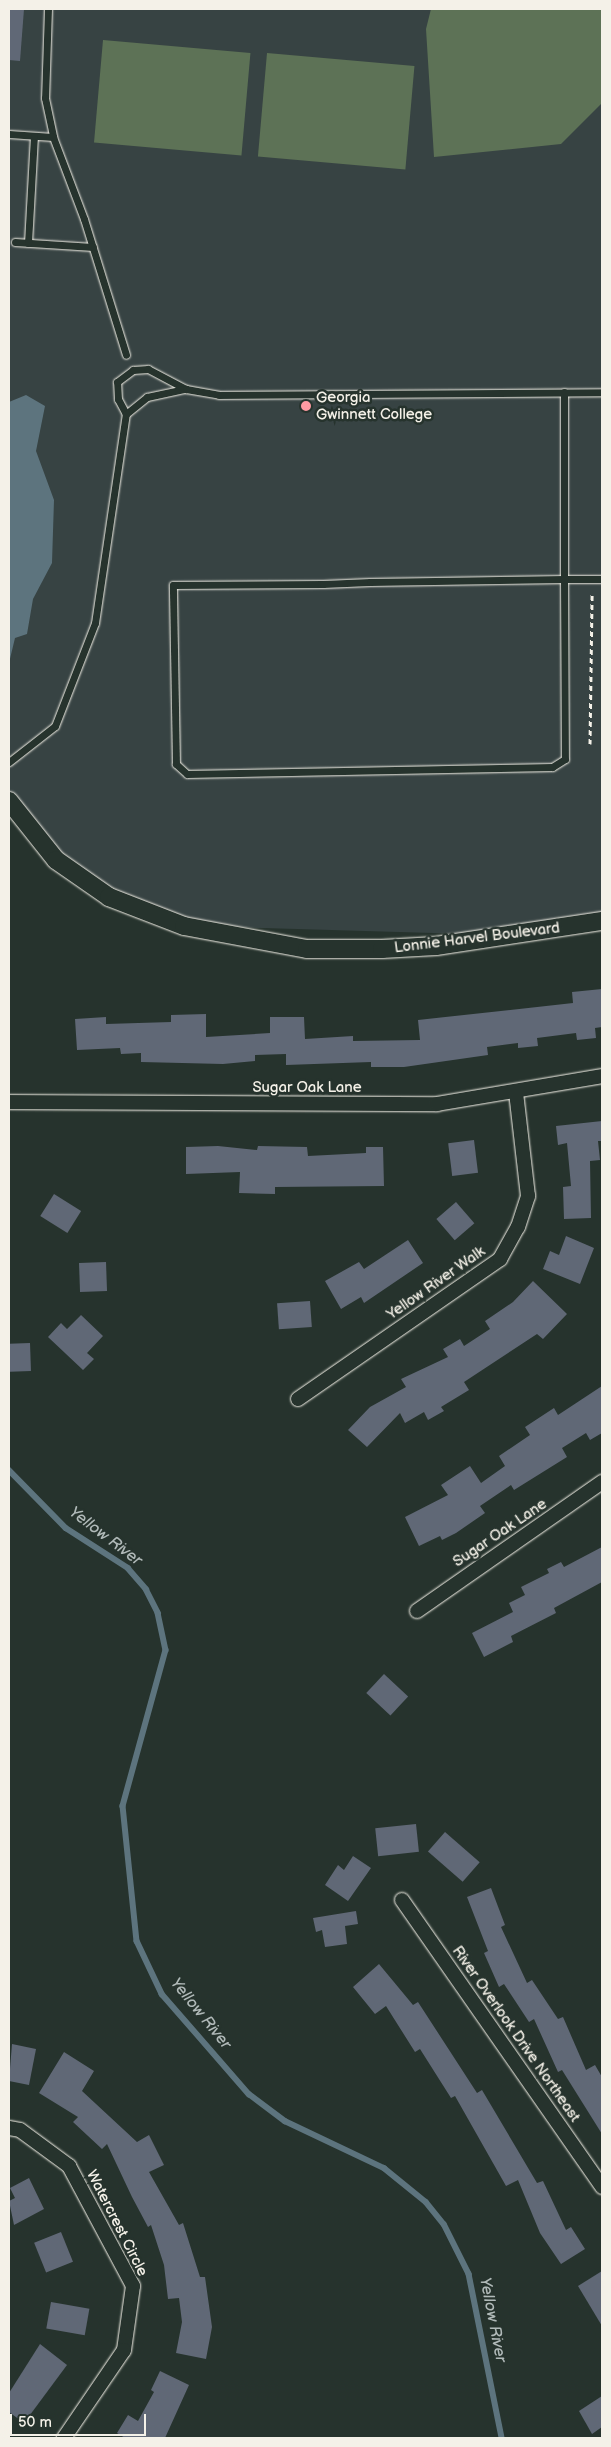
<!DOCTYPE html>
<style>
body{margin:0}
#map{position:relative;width:611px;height:2447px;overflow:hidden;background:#26332d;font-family:"Balsamiq Sans",sans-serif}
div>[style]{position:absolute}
.built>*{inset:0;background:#374343}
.green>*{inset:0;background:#5d7256;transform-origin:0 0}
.water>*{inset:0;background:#5d747e}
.stream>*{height:5.5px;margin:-2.75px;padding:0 2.75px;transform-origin:2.75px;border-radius:2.75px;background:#5d747e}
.building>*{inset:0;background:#606876;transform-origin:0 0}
.path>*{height:3px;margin-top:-1.5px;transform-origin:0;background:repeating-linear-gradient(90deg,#f4f1e8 0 5px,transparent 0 9px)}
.roads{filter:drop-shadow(0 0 1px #f4f1e8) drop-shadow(0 0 1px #f4f1e8)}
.service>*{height:7px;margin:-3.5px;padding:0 3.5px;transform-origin:3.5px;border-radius:3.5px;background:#26332d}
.minor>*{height:14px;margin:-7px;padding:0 7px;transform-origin:7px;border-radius:7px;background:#26332d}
.tertiary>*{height:18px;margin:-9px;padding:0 9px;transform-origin:9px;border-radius:9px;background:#26332d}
.dots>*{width:14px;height:14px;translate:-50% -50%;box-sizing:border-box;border:2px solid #26332d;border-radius:50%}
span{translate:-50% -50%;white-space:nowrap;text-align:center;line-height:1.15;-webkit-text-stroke:5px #26332d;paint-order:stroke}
.poi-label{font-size:15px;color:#f4f1e8}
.left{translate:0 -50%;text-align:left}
.street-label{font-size:15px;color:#f4f1e8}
.water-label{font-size:16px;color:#b0b9b8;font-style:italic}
.frame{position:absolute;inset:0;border:10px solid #f4f1e8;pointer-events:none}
.scale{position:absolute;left:10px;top:2414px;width:136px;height:22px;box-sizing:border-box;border:2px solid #f4f1e8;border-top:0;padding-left:6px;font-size:15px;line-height:18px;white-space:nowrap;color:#f4f1e8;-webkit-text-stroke:4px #26332d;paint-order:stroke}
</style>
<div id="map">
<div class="built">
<div style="clip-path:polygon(9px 9px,602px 9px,602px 919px,539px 936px,158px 925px,32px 841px,9px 802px)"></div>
</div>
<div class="green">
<div style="clip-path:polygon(431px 9px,602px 9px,602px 103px,561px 144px,434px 157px,426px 29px)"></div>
<div style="left:103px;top:40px;width:148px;height:103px;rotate:5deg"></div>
<div style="left:267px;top:53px;width:148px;height:104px;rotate:5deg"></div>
</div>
<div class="water">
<div style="clip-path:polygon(26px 395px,45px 406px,36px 451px,54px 500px,52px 563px,33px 599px,27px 634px,15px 638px,9px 663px,9px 402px)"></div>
</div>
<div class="stream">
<div style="left:9px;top:1470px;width:81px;rotate:45.5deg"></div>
<div style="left:66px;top:1528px;width:74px;rotate:32.8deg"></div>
<div style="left:128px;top:1568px;width:28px;rotate:49deg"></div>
<div style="left:146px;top:1589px;width:27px;rotate:63deg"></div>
<div style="left:158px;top:1613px;width:38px;rotate:78deg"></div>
<div style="left:166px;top:1650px;width:162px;rotate:105.4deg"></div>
<div style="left:123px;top:1806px;width:136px;rotate:84.1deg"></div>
<div style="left:137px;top:1941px;width:59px;rotate:64.7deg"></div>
<div style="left:162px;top:1994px;width:133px;rotate:49deg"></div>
<div style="left:249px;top:2094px;width:45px;rotate:36.9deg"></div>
<div style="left:285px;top:2121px;width:110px;rotate:25.4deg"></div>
<div style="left:384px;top:2168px;width:54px;rotate:39deg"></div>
<div style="left:426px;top:2202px;width:28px;rotate:51deg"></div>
<div style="left:444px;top:2224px;width:56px;rotate:63.4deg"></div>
<div style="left:469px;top:2274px;width:167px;rotate:78.6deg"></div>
</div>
<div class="building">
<div style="clip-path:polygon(9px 9px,24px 9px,20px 61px,9px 60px)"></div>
<div style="clip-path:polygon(602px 989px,602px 1027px,595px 1028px,596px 1038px,577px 1040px,576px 1033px,537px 1038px,538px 1046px,518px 1048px,518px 1043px,487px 1047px,488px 1055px,404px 1067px,371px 1067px,371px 1062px,286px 1065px,286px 1054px,255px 1055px,255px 1061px,223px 1064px,141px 1062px,141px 1053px,121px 1054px,120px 1048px,77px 1050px,75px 1019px,106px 1017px,106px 1024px,171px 1022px,171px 1015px,206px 1014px,206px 1037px,270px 1033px,270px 1017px,304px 1017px,305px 1039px,353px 1036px,353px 1041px,420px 1040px,418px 1020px,573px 1003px,572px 992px)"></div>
<div style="clip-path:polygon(602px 1121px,602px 1141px,598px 1141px,600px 1160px,590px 1161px,591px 1218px,564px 1219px,563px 1187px,571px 1186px,567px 1143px,558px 1145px,556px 1126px)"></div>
<div style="left:474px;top:1140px;width:33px;height:26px;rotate:83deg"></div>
<div style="clip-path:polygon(218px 1146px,257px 1150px,258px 1146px,307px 1147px,308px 1156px,366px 1153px,366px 1147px,383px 1147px,384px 1186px,275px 1187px,275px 1194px,239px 1193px,240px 1172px,186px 1174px,186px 1147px)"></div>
<div style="left:54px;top:1194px;width:32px;height:26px;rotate:32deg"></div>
<div style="left:456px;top:1202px;width:28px;height:26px;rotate:49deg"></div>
<div style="clip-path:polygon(566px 1236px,594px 1248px,580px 1284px,543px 1269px,550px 1251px,559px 1255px)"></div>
<div style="clip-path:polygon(408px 1240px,423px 1263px,364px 1303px,361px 1297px,341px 1309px,325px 1281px,359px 1262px,364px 1269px)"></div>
<div style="left:106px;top:1262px;width:29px;height:27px;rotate:88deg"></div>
<div style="clip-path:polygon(533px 1281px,567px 1314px,543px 1339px,537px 1334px,464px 1382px,469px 1390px,441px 1407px,444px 1411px,428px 1420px,424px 1412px,405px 1423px,400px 1413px,367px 1447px,348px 1430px,370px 1407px,406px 1387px,401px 1379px,448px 1357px,443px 1349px,460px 1339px,464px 1346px,490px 1329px,485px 1321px,513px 1302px)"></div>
<div style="left:310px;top:1301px;width:26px;height:33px;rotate:86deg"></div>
<div style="clip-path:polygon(81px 1315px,103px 1336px,87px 1353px,94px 1359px,83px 1370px,48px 1337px,61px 1323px,67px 1329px)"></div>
<div style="left:30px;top:1343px;width:28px;height:21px;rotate:88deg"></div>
<div style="clip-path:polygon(602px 1386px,602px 1433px,590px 1440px,586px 1433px,562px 1448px,567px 1457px,514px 1490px,511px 1485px,480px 1506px,485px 1513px,456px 1533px,442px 1540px,440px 1536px,419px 1546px,405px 1517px,448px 1495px,441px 1485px,470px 1466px,481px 1483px,505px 1466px,499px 1456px,530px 1435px,525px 1427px,554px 1408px,558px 1415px)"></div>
<div style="clip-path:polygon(602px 1547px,602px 1582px,554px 1608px,556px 1613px,511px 1636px,513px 1642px,484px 1657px,472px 1633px,513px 1612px,509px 1603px,525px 1595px,521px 1587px,549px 1573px,547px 1569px,561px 1562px,564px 1567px)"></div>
<div style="left:384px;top:1674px;width:33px;height:26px;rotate:43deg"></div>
<div style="left:416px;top:1824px;width:28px;height:41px;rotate:84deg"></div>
<div style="left:445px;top:1832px;width:46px;height:26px;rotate:41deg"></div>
<div style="clip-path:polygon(353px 1856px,371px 1868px,348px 1901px,325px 1885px,338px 1865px,344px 1870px)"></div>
<div style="clip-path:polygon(491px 1888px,505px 1925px,501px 1927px,527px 1983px,532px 1980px,558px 2019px,563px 2017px,586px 2070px,595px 2065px,602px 2077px,602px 2134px,562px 2070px,558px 2072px,534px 2019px,529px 2022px,504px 1984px,499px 1987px,484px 1953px,488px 1951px,467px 1897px)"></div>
<div style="clip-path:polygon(356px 1911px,358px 1924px,345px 1926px,347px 1944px,325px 1947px,322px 1930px,316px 1932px,313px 1918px)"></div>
<div style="clip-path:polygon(379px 1964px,413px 2005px,418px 2002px,477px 2093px,482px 2090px,537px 2183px,543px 2181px,566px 2230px,571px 2227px,585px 2249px,561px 2264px,540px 2233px,518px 2180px,506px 2186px,455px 2096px,451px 2098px,420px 2049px,415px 2052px,386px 2006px,375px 2014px,353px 1987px)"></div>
<div style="clip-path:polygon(12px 2044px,36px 2049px,29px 2085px,9px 2081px)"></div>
<div style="clip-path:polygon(64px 2052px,94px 2071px,82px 2091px,137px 2142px,149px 2135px,164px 2165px,149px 2172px,179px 2225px,183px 2223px,200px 2277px,205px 2277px,212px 2327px,206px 2359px,176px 2353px,182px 2322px,179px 2298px,168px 2299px,164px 2265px,151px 2225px,148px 2227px,132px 2197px,107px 2144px,102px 2149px,73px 2122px,78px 2117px,39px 2093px)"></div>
<div style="clip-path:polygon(29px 2178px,44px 2209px,14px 2225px,9px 2201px,15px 2198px,10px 2188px)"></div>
<div style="left:61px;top:2232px;width:32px;height:29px;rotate:68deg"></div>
<div style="clip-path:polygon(602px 2271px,602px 2326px,578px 2286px)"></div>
<div style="left:51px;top:2302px;width:39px;height:27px;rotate:10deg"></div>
<div style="clip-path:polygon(40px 2344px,67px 2365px,24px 2423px,9px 2412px,9px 2393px)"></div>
<div style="clip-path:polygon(160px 2371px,189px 2385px,165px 2438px,125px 2438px,117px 2433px,128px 2415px,138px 2421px,154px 2392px,151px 2390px)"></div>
<div style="clip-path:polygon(602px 2396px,602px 2427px,592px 2434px,579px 2411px)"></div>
</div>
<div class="path">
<div style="left:590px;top:744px;width:152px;rotate:-89.2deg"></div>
</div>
<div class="roads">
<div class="service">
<div style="left:48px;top:9px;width:89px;rotate:91.9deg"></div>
<div style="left:45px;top:98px;width:40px;rotate:78deg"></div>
<div style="left:53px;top:137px;width:88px;rotate:69.3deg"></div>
<div style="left:84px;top:219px;width:142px;rotate:72.8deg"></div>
<div style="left:9px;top:134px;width:44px;rotate:3.9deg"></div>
<div style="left:15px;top:242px;width:78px;rotate:3.7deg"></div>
<div style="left:28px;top:243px;width:107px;rotate:-86.8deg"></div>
<div style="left:564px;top:392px;width:187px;rotate:90deg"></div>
<div style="left:564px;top:579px;width:180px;rotate:89.7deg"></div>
<div style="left:565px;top:759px;width:15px;rotate:148deg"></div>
<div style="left:552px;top:767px;width:365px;rotate:178.9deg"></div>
<div style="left:187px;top:774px;width:15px;rotate:-138deg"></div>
<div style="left:176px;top:764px;width:179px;rotate:-91deg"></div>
<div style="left:173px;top:585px;width:150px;rotate:-0.4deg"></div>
<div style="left:323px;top:584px;width:47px;rotate:-2.4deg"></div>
<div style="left:370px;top:582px;width:194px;rotate:-0.9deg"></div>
<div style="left:564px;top:579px;width:38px"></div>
<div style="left:126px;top:414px;width:17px;rotate:-118deg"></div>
<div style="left:118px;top:399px;width:17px;rotate:-93deg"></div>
<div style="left:117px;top:382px;width:20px;rotate:-37deg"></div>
<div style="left:133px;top:370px;width:15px;rotate:-4deg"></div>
<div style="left:148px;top:369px;width:43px;rotate:27.8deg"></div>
<div style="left:9px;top:762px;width:58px;rotate:-38deg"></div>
<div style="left:55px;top:726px;width:110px;rotate:-68.8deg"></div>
<div style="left:95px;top:623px;width:211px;rotate:-81.6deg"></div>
<div style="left:126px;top:414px;width:27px;rotate:-39deg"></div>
<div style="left:147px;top:397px;width:40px;rotate:-12deg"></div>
<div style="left:186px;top:389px;width:34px;rotate:10deg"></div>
<div style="left:219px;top:395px;width:383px;rotate:-0.4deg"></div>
</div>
<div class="minor">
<div style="left:9px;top:1102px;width:428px;rotate:0.3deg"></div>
<div style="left:437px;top:1104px;width:167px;rotate:-9.6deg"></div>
<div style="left:298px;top:1399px;width:246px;rotate:-34.7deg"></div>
<div style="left:500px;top:1259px;width:37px;rotate:-61deg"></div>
<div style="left:518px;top:1227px;width:33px;rotate:-72deg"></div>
<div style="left:528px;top:1196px;width:105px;rotate:-96.6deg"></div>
<div style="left:417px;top:1611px;width:226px;rotate:-34.9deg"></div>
<div style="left:402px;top:1900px;width:350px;rotate:55.1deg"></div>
<div style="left:9px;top:2128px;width:11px;rotate:10deg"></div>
<div style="left:20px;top:2130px;width:61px;rotate:36.3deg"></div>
<div style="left:69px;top:2166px;width:136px;rotate:61.9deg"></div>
<div style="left:133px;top:2286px;width:65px;rotate:98deg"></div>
<div style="left:124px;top:2350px;width:107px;rotate:124.3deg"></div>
</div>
<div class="tertiary">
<div style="left:9px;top:801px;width:75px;rotate:51.5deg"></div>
<div style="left:56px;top:860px;width:65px;rotate:34.9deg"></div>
<div style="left:109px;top:897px;width:80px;rotate:21.1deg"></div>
<div style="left:184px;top:926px;width:125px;rotate:10.6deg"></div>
<div style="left:307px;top:949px;width:75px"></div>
<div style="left:382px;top:949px;width:54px;rotate:-3.2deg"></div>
<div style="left:436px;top:946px;width:168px;rotate:-8.6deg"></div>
</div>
</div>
<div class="dots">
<div style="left:306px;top:406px;background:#ff9aa2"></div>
</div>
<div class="poi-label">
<span class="left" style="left:316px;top:406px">Georgia<br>Gwinnett College</span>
</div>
<div class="street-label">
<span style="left:477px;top:938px;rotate:-7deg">Lonnie Harvel Boulevard</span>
<span style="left:307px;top:1088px">Sugar Oak Lane</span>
<span style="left:436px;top:1283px;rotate:-35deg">Yellow River Walk</span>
<span style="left:500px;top:1533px;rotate:-34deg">Sugar Oak Lane</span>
<span style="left:516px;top:2034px;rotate:55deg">River Overlook Drive Northeast</span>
<span style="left:117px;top:2223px;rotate:63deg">Watercrest Circle</span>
</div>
<div class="water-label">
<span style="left:105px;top:1537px;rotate:37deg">Yellow River</span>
<span style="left:200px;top:2014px;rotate:51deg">Yellow River</span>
<span style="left:492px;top:2320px;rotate:79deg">Yellow River</span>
</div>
<div class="frame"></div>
<div class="scale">50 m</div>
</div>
